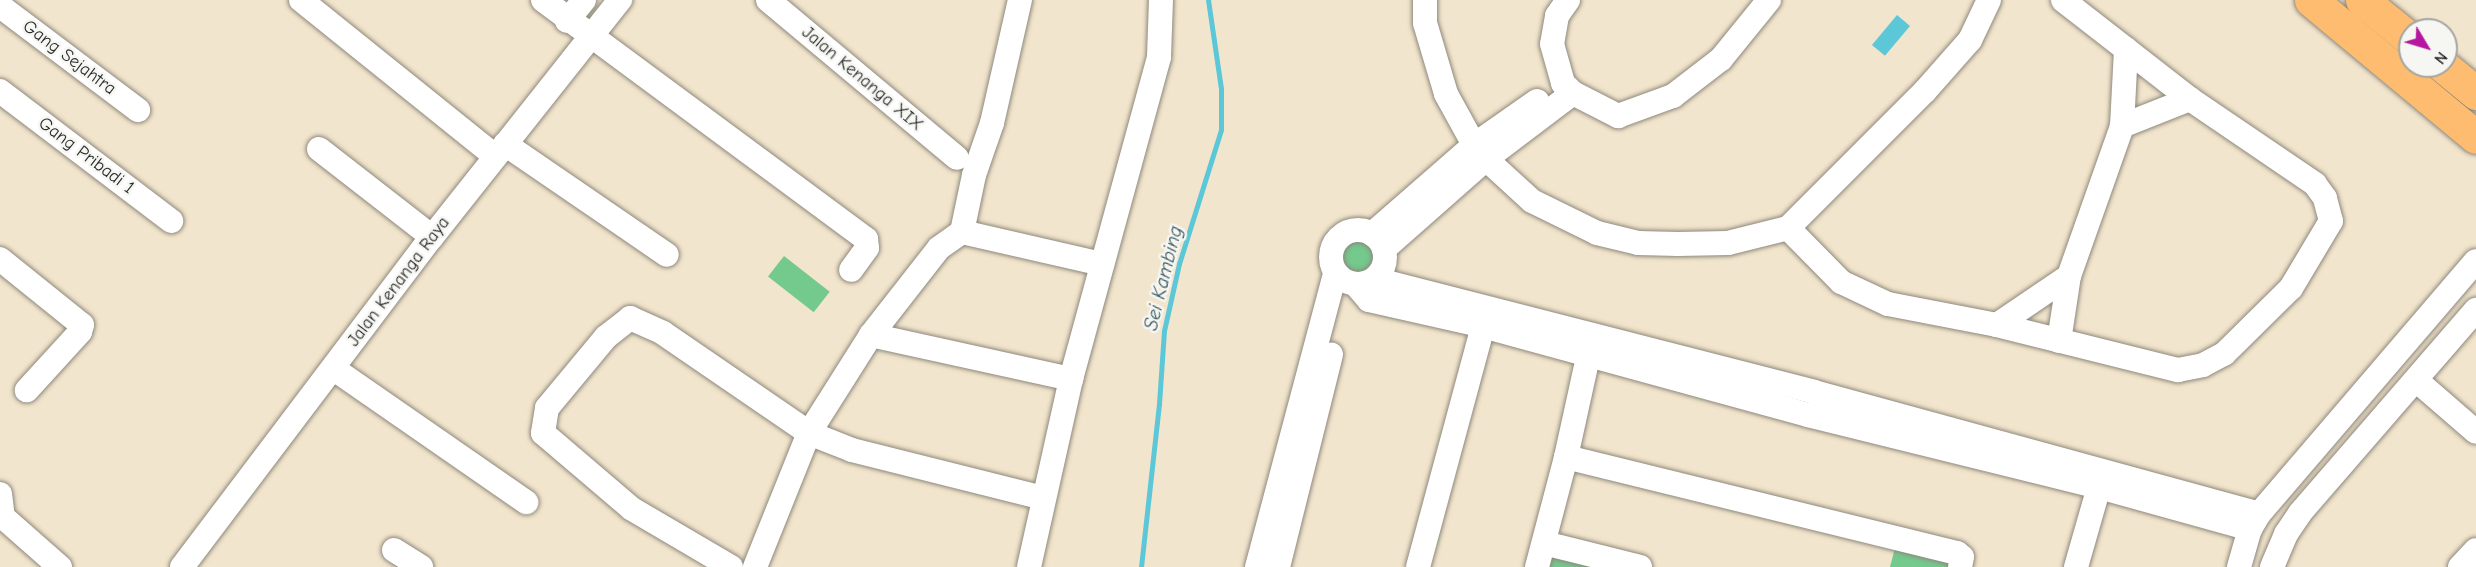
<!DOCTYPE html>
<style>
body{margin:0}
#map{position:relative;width:2476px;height:567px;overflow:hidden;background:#f2e5cd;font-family:"Comic Neue",sans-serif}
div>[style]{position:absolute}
.green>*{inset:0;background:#74c98d;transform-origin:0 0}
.round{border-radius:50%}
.water>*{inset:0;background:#5cc7d7;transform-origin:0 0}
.stream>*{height:4.5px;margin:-2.25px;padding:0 2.25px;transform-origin:2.25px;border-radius:2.25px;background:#5cc7d7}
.roads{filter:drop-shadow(0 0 2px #8e887c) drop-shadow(0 0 2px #8e887c)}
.minor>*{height:24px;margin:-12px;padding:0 12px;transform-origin:12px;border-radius:12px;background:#fff}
.minor>.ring{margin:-12px;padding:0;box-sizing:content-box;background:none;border:24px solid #fff;border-radius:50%}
.highway>*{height:33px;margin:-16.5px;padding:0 16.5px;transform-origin:16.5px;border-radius:16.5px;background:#febc70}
span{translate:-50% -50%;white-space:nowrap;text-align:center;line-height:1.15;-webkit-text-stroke:5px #f6f6f2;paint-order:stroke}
.street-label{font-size:18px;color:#2b2b2b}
.water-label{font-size:20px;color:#3a5a5f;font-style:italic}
.north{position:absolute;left:2398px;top:18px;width:60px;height:60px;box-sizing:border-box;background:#f6f6f2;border:2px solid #a5a5a2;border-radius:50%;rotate:128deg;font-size:16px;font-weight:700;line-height:24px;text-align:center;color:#2b2b2b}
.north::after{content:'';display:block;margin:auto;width:21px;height:27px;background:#b5179e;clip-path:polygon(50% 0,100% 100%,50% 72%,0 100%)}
</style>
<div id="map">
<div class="green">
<div class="round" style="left:1339px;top:239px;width:34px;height:34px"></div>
<div style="left:784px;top:256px;width:58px;height:26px;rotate:38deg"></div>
<div style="clip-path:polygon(1897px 540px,1957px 567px,1890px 567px)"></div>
<div style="clip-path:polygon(1545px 551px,1610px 567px,1541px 567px)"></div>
</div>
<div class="water">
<div style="left:1897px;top:15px;width:17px;height:39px;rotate:40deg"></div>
</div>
<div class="stream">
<div style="left:1141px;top:567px;width:164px;rotate:-83.7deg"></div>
<div style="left:1159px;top:404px;width:73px;rotate:-86.1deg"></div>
<div style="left:1164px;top:331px;width:69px;rotate:-77.4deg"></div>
<div style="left:1179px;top:264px;width:140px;rotate:-72.6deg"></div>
<div style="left:1221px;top:130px;width:41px;rotate:-90deg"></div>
<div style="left:1221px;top:89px;width:90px;rotate:-98.3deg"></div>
</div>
<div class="roads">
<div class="minor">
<div style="left:301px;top:0;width:249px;rotate:38.8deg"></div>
<div style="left:543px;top:0;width:402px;rotate:36.5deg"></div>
<div style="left:866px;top:239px;width:9px;rotate:84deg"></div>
<div style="left:867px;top:248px;width:27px;rotate:126deg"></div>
<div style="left:768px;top:0;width:246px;rotate:39.9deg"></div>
<div style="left:1425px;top:0;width:23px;rotate:90deg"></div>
<div style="left:1425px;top:23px;width:74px;rotate:73.5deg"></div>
<div style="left:1446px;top:94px;width:58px;rotate:61.2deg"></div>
<div style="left:1474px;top:145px;width:18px;rotate:49deg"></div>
<div style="left:1486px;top:159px;width:62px;rotate:42.4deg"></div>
<div style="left:1532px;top:201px;width:72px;rotate:26.2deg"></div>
<div style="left:1597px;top:233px;width:42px;rotate:13.7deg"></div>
<div style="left:1638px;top:243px;width:40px;rotate:1.4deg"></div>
<div style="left:1678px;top:244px;width:50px;rotate:-1.1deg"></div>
<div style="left:1728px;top:243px;width:62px;rotate:-14deg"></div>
<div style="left:1788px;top:228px;width:194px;rotate:-45deg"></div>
<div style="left:1925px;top:91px;width:68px;rotate:-48.6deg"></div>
<div style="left:1970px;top:40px;width:44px;rotate:-64.6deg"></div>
<div style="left:1568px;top:0;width:19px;rotate:125deg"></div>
<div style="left:1557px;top:16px;width:28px;rotate:100deg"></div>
<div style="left:1552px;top:44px;width:41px;rotate:74.2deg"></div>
<div style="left:1563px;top:83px;width:14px;rotate:45deg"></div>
<div style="left:1573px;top:93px;width:51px;rotate:27.1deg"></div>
<div style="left:1618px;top:116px;width:59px;rotate:-20deg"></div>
<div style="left:1673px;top:96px;width:61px;rotate:-37.6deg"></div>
<div style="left:1721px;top:59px;width:76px;rotate:-50.9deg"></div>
<div style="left:0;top:6px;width:173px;rotate:37deg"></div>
<div style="left:567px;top:21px;width:27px;rotate:-51deg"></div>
<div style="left:0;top:91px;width:215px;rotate:37.2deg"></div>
<div style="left:2122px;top:126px;width:73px;rotate:-21.7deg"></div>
<div style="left:505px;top:144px;width:196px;rotate:34.4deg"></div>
<div style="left:319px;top:149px;width:143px;rotate:37.9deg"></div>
<div style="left:1788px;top:228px;width:76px;rotate:45.5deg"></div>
<div style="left:1841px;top:282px;width:52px;rotate:25.1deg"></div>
<div style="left:1888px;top:304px;width:111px;rotate:10.9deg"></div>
<div style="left:1997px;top:325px;width:187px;rotate:14deg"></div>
<div style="left:2178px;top:370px;width:25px;rotate:-11deg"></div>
<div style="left:2203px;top:365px;width:24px;rotate:-28deg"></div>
<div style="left:2224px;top:354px;width:94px;rotate:-44.6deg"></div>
<div style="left:2291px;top:288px;width:78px;rotate:-59.2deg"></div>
<div style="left:2331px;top:221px;width:24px;rotate:-105deg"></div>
<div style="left:2325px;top:198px;width:17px;rotate:-126deg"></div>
<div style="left:2315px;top:184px;width:151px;rotate:-145.8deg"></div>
<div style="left:2190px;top:99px;width:161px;rotate:-142.1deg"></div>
<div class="ring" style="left:1331px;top:230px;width:30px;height:30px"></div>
<div style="left:962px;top:232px;width:58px;rotate:-78.1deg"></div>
<div style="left:974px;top:175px;width:55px;rotate:-70.9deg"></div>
<div style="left:992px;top:123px;width:126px;rotate:-77.2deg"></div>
<div style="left:1372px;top:234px;width:135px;rotate:-41.1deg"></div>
<div style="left:1474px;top:145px;width:77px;rotate:-34.9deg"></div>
<div style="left:1384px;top:249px;width:136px;rotate:-41.4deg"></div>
<div style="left:1486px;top:159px;width:109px;rotate:-37.2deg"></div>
<div style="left:0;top:259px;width:105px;rotate:38.8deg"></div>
<div style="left:82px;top:325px;width:7px;rotate:106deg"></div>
<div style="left:80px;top:332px;width:79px;rotate:132.4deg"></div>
<div style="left:1375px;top:279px;width:453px;rotate:14.4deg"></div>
<div style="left:1814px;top:392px;width:461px;rotate:15.3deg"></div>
<div style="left:1355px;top:284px;width:21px;rotate:49deg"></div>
<div style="left:1369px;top:300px;width:117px;rotate:12.8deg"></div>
<div style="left:1483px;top:326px;width:337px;rotate:15.3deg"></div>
<div style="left:1808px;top:415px;width:300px;rotate:13.9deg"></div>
<div style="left:2099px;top:487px;width:157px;rotate:15.5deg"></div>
<div style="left:1997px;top:325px;width:87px;rotate:-34.2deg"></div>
<div style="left:871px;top:335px;width:205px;rotate:12.4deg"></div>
<div style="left:2059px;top:341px;width:66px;rotate:-81.3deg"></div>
<div style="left:2069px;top:276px;width:159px;rotate:-70.5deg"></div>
<div style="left:2122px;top:126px;width:77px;rotate:-87deg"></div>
<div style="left:334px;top:369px;width:234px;rotate:34.7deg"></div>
<div style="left:2416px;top:380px;width:79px;rotate:40.9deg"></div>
<div style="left:1566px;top:457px;width:403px;rotate:13.8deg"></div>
<div style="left:1957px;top:553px;width:6px;rotate:39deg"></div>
<div style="left:1962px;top:557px;width:10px;rotate:101deg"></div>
<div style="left:0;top:494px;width:23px;rotate:83deg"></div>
<div style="left:3px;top:517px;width:76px;rotate:41.3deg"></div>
<div style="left:1544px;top:543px;width:99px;rotate:14deg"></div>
<div style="left:394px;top:550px;width:32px;rotate:32deg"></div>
<div style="left:182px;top:567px;width:414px;rotate:-52.9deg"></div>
<div style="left:432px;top:237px;width:303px;rotate:-51.6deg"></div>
<div style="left:731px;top:567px;width:115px;rotate:-149.6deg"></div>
<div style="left:632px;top:509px;width:117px;rotate:-139.5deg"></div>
<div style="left:543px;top:433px;width:25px;rotate:-81deg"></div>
<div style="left:547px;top:408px;width:92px;rotate:-50.3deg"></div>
<div style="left:606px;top:337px;width:31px;rotate:-38deg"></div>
<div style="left:630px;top:318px;width:36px;rotate:24deg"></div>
<div style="left:663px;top:333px;width:177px;rotate:34.4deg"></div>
<div style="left:809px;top:433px;width:46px;rotate:21.6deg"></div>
<div style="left:852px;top:450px;width:197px;rotate:14.1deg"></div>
<div style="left:755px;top:567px;width:144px;rotate:-68.1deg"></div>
<div style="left:809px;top:433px;width:116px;rotate:-57.7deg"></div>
<div style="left:871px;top:335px;width:110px;rotate:-52deg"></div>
<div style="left:939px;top:248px;width:28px;rotate:-35deg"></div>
<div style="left:962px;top:232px;width:144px;rotate:12.9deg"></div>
<div style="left:1029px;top:567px;width:193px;rotate:-77.4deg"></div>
<div style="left:1071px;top:379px;width:334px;rotate:-74.7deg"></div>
<div style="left:1159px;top:57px;width:57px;rotate:-88deg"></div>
<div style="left:1257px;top:567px;width:304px;rotate:-75.1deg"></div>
<div style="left:1278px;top:567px;width:219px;rotate:-76deg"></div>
<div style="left:1418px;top:567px;width:250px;rotate:-74.9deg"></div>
<div style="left:1537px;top:567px;width:114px;rotate:-75.2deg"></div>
<div style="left:1566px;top:457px;width:121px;rotate:-77.6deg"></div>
<div style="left:2076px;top:567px;width:98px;rotate:-74deg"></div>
<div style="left:2239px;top:567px;width:40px;rotate:-74deg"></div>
<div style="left:2250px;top:529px;width:17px;rotate:-59deg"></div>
<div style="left:2259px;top:514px;width:333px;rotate:-49.4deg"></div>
<div style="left:2272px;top:567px;width:36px;rotate:-67deg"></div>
<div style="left:2286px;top:534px;width:25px;rotate:-56deg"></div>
<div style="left:2300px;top:513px;width:269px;rotate:-49.1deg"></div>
<div style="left:2460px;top:567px;width:23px;rotate:-47deg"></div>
</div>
<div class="highway">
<div style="left:2311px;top:0;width:214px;rotate:39.7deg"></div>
<div style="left:2362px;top:0;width:62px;rotate:39.1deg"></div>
<div style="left:2443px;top:66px;width:43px;rotate:39.3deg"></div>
</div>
</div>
<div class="street-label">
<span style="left:69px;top:58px;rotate:37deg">Gang Sejahtra</span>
<span style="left:862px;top:79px;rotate:40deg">Jalan Kenanga XIX</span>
<span style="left:86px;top:156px;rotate:37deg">Gang Pribadi 1</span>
<span style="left:399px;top:282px;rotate:-53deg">Jalan Kenanga Raya</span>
</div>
<div class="water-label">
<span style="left:1163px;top:278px;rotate:-76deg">Sei Kambing</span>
</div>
<div class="north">N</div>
</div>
